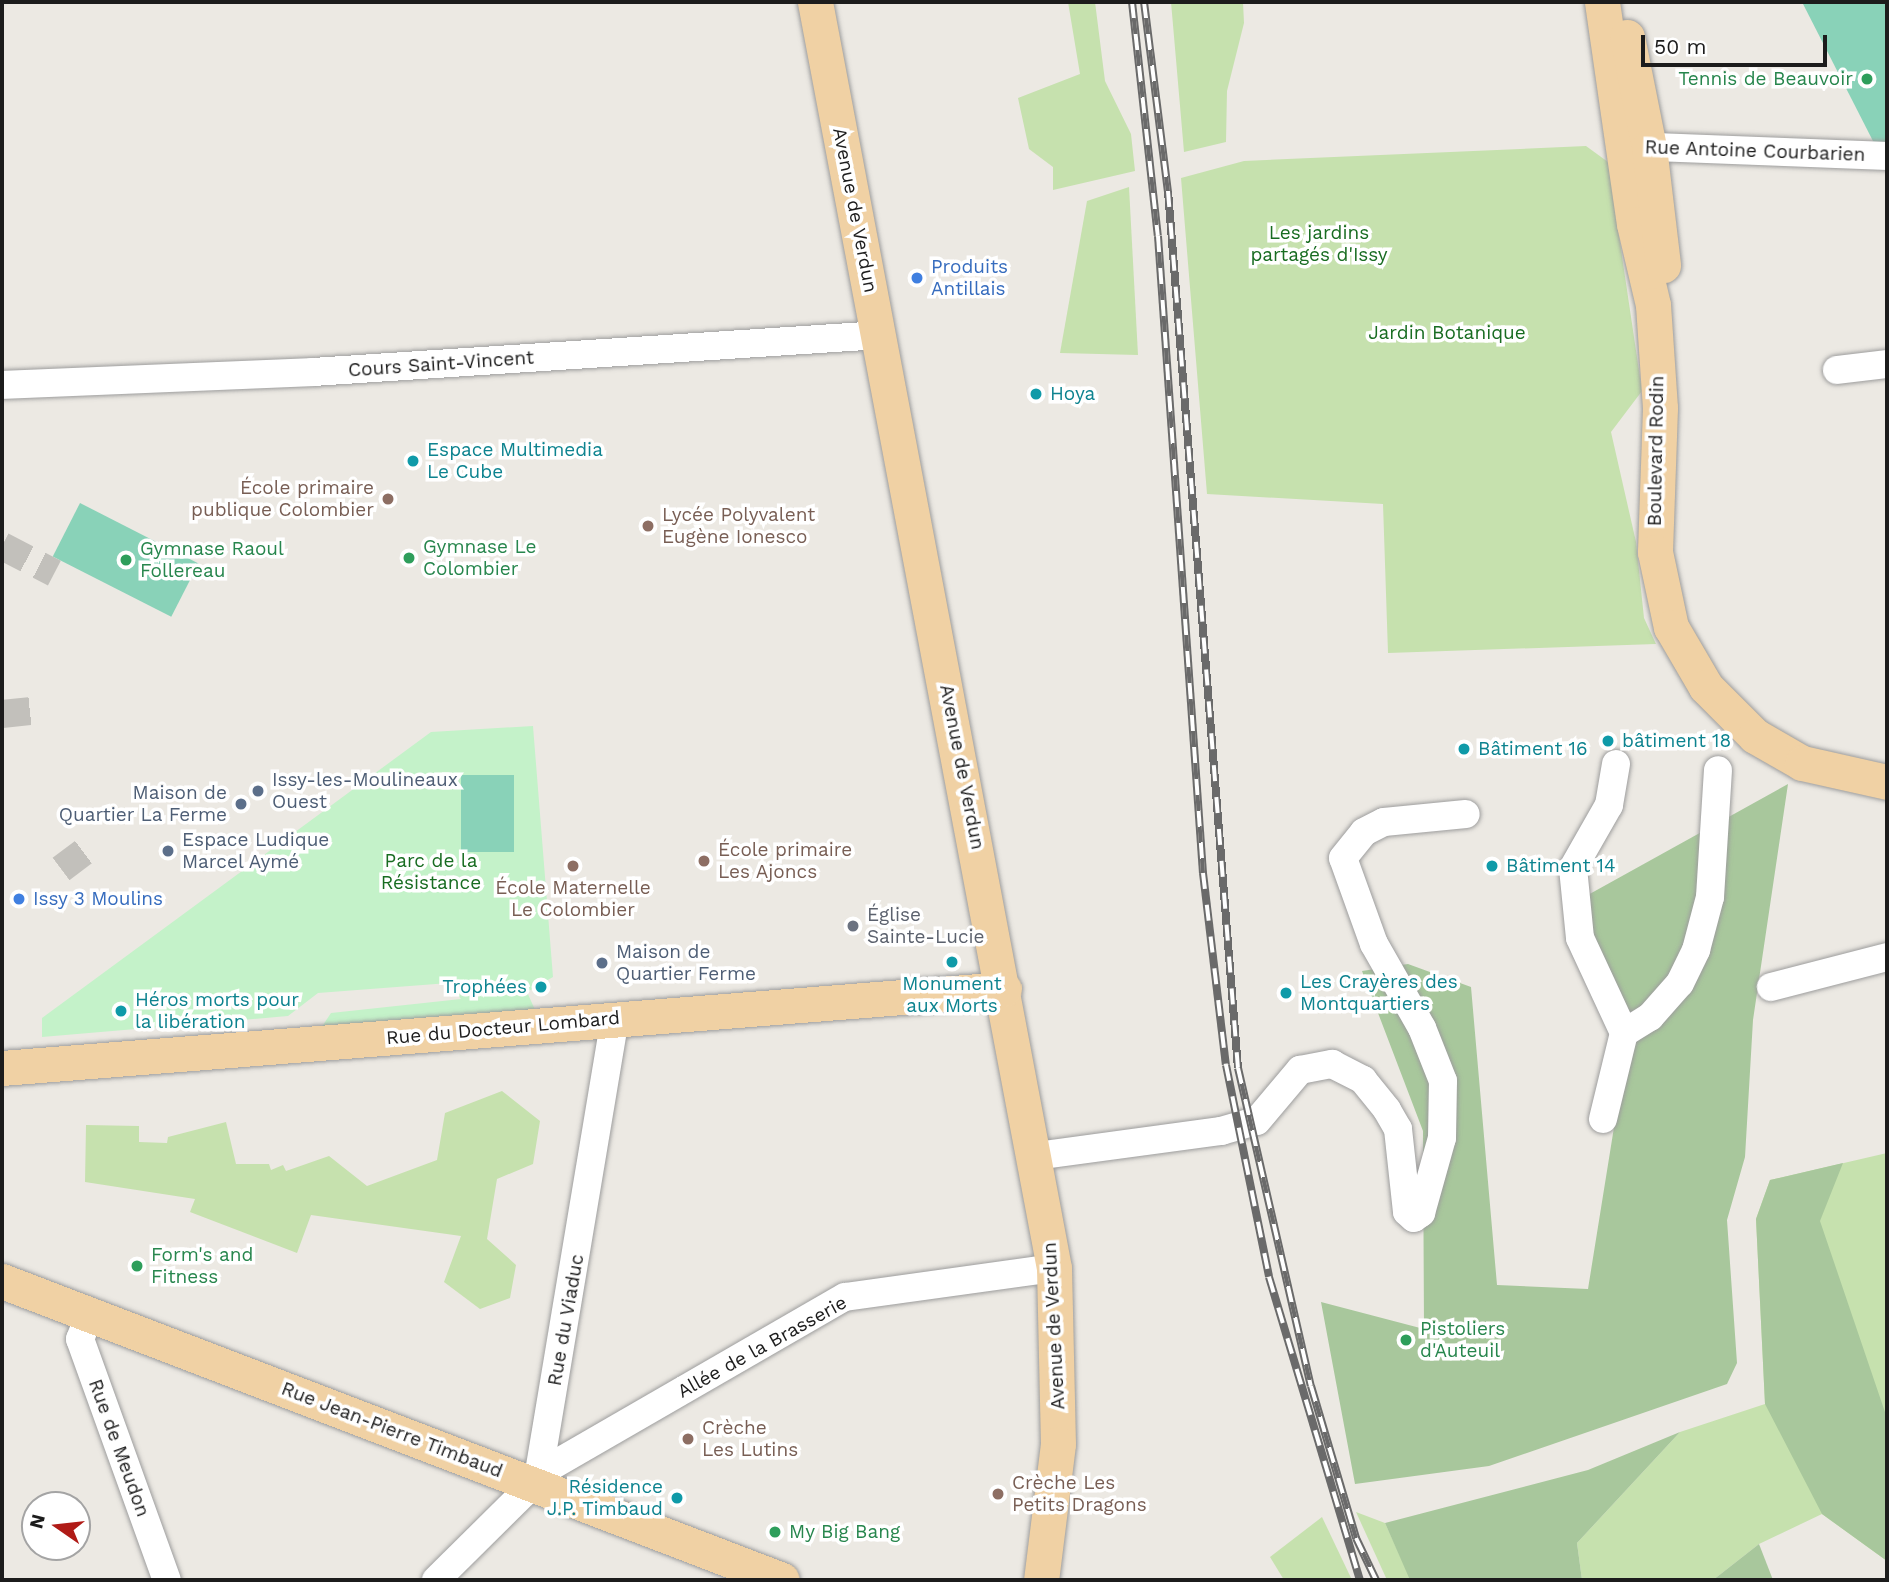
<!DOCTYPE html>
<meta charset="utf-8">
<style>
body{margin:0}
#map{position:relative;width:1889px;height:1582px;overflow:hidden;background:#ece9e3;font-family:"Work Sans",sans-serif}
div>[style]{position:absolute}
.grass>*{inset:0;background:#c6e1ae}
.forest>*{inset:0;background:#a8c79c}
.park>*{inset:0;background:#c4f2c9}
.pitch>*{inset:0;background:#89d2b8;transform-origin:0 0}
.minor-tunnel>*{height:28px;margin-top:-14px;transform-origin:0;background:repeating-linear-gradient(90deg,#c2c0bb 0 28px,transparent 0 42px)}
.roads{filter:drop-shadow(0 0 2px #9d9d9d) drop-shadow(0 0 2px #9d9d9d)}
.minor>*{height:28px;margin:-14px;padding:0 14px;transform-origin:14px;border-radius:14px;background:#fff}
.major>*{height:35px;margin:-17.5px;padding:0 17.5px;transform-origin:17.5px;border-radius:17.5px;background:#f0d1a4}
.rail>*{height:8px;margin-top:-4px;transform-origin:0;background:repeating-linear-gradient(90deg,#fff 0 16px,#6a6a6a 0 32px);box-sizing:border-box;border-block:2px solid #6a6a6a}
.dots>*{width:19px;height:19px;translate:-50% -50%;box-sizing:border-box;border:4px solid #fff;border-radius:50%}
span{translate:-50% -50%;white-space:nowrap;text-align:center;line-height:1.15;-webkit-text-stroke:7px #fff;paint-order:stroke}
.leisure-label{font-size:19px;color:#27864d}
.right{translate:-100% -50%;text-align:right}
.left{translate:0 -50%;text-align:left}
.street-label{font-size:19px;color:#1c1c1c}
.park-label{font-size:19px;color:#186c21}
.shop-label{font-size:19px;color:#366cbe}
.culture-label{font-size:19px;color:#0d838f}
.education-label{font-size:19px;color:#785e54}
.service-label{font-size:19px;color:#4e5e75}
.worship-label{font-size:19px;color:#5b616d}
.frame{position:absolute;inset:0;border:4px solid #1c1c1c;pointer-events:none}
.north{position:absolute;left:21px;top:1491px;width:70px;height:70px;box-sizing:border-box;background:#fff;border:2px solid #a4a4a4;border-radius:50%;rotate:284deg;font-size:19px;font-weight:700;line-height:28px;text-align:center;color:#1c1c1c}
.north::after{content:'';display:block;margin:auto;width:24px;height:32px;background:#b01b17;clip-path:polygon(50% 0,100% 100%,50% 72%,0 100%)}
.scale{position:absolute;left:1641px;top:35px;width:186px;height:32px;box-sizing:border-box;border:4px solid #1c1c1c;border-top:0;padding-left:9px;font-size:21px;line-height:24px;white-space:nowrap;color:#1c1c1c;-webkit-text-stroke:5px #fff;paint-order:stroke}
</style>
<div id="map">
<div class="grass">
<div style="clip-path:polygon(1068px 2px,1095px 2px,1105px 81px,1131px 134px,1135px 171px,1053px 190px,1053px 167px,1029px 149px,1018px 98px,1080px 74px)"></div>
<div style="clip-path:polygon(1171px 2px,1243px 2px,1244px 23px,1227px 91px,1226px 142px,1184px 152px)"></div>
<div style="clip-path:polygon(1586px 146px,1608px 162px,1642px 391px,1611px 432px,1636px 542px,1644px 618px,1656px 644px,1388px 653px,1383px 504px,1207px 494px,1181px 178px,1244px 161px)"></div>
<div style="clip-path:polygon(1129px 187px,1138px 355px,1060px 353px,1087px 201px)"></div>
<div style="clip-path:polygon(502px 1091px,540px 1121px,533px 1164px,497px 1179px,487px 1239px,516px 1265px,510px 1298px,480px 1309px,444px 1282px,461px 1236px,311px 1215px,297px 1253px,190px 1212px,195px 1199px,85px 1182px,86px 1125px,139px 1126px,139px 1142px,167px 1143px,168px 1137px,226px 1122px,236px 1164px,269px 1164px,271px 1170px,283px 1165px,286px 1171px,329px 1156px,367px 1186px,437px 1160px,445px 1113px)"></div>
<div style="clip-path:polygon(1887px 1153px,1887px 1561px,1822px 1514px,1759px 1544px,1713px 1580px,1582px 1580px,1577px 1543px,1680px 1432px,1765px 1404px,1756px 1219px,1770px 1180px)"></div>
<div style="clip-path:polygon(1356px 1512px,1385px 1523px,1411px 1580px,1387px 1580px)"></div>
<div style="clip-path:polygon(1322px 1517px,1352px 1580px,1284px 1580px,1270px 1557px)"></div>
</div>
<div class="forest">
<div style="clip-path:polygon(1788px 784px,1753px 1020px,1745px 1157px,1727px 1220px,1737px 1363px,1727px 1384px,1489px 1466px,1355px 1484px,1321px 1302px,1424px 1329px,1423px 1131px,1362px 971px,1408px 964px,1471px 987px,1497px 1285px,1588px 1289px,1629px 1034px,1577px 901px)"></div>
<div style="clip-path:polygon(1843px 1163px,1820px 1221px,1887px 1418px,1887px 1561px,1822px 1514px,1765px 1404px,1756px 1219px,1770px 1180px)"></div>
<div style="clip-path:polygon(1680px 1432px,1577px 1543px,1582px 1580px,1410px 1580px,1385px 1523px,1588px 1470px)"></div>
<div style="clip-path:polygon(1759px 1544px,1773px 1580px,1713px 1580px)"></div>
</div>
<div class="park">
<div style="clip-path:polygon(533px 726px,553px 977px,527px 992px,536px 1012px,321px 1028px,331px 1013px,461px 999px,449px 983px,318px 993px,288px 1016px,42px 1037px,42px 1018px,431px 732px)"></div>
</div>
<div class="pitch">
<div style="clip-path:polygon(1802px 2px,1887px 2px,1887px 142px,1874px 143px)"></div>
<div style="left:80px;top:503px;width:133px;height:60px;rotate:27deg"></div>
<div style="left:514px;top:775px;width:77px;height:53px;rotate:90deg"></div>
</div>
<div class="minor-tunnel">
<div style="left:2px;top:546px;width:59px;rotate:27.4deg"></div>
<div style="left:2px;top:714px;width:30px;rotate:-6deg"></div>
<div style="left:61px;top:869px;width:31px;rotate:-37deg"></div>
</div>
<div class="roads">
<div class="minor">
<div style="left:1630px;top:146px;width:257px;rotate:2.2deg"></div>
<div style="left:1837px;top:370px;width:50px;rotate:-6.8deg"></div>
<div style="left:2px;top:385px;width:311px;rotate:-2.4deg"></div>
<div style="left:313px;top:372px;width:568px;rotate:-3.73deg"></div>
<div style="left:1616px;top:764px;width:42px;rotate:99.7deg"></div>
<div style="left:1609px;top:805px;width:73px;rotate:119.7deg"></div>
<div style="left:1573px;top:868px;width:70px;rotate:84.3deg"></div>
<div style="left:1580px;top:938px;width:105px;rotate:65.1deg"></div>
<div style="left:1624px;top:1033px;width:31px;rotate:-32deg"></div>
<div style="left:1650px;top:1017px;width:45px;rotate:-48.6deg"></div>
<div style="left:1680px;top:983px;width:37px;rotate:-64deg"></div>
<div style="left:1696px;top:950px;width:55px;rotate:-75.2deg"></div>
<div style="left:1710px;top:897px;width:127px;rotate:-86.4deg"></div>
<div style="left:1771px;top:987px;width:120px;rotate:-14.5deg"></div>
<div style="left:1603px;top:1119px;width:89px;rotate:-76.3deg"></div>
<div style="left:1036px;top:1156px;width:187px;rotate:-7.7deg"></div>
<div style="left:1221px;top:1131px;width:37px;rotate:-16deg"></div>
<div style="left:1257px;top:1121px;width:67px;rotate:-49.9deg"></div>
<div style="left:1300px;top:1070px;width:33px;rotate:-11deg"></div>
<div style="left:1332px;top:1064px;width:35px;rotate:27deg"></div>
<div style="left:1363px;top:1080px;width:38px;rotate:51deg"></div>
<div style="left:1387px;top:1110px;width:22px;rotate:60deg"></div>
<div style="left:1398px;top:1129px;width:83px;rotate:83.8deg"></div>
<div style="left:1407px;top:1212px;width:9px;rotate:41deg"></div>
<div style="left:1414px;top:1218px;width:9px;rotate:-36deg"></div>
<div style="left:1421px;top:1213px;width:78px;rotate:-74.4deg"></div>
<div style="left:1442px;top:1138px;width:57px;rotate:-89deg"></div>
<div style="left:1443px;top:1081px;width:57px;rotate:-111.6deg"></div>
<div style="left:1422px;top:1028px;width:97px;rotate:-119.7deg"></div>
<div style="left:1374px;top:944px;width:91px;rotate:-109.8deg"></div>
<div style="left:1343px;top:858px;width:33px;rotate:-51deg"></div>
<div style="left:1364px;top:832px;width:22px;rotate:-27deg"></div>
<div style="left:1384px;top:822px;width:82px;rotate:-5.6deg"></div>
<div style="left:89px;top:1316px;width:25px;rotate:111deg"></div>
<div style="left:80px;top:1339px;width:256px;rotate:70.2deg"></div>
<div style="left:537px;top:1484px;width:471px;rotate:-80.5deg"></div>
<div style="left:436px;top:1580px;width:161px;rotate:-44.7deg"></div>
<div style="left:550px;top:1467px;width:340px;rotate:-30deg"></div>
<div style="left:845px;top:1297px;width:211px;rotate:-7.9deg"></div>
</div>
<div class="major">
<div style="left:815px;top:2px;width:1288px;rotate:79.31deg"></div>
<div style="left:1054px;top:1268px;width:176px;rotate:88.7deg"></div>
<div style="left:1058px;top:1444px;width:137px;rotate:97.1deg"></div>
<div style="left:1602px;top:2px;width:224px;rotate:81.8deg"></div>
<div style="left:1634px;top:224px;width:83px;rotate:76.8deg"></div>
<div style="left:1653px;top:305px;width:103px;rotate:86.1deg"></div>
<div style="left:1660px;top:408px;width:144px;rotate:92deg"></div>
<div style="left:1655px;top:552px;width:77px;rotate:78deg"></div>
<div style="left:1671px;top:627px;width:69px;rotate:59.7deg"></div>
<div style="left:1706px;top:687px;width:69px;rotate:45deg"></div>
<div style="left:1755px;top:736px;width:54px;rotate:29.9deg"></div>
<div style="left:1802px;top:763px;width:87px;rotate:12.6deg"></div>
<div style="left:1627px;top:37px;width:112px;rotate:78.7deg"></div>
<div style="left:1649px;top:147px;width:119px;rotate:83.2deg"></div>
<div style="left:2px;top:1068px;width:1005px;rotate:-4.51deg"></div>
<div style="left:2px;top:1281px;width:835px;rotate:20.97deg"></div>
</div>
</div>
<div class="rail">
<div style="left:1132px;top:2px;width:235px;rotate:83.7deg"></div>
<div style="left:1158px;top:236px;width:639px;rotate:85.96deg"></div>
<div style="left:1203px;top:873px;width:193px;rotate:83.2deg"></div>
<div style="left:1226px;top:1065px;width:216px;rotate:78.5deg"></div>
<div style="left:1269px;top:1277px;width:316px;rotate:73.3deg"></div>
<div style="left:1144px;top:2px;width:191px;rotate:82.8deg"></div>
<div style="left:1168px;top:191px;width:880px;rotate:85.44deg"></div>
<div style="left:1238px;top:1068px;width:326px;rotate:77.1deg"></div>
<div style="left:1311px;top:1386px;width:159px;rotate:73.5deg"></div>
<div style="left:1356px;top:1538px;width:47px;rotate:64.5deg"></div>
</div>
<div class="dots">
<div style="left:1867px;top:79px;background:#2e9e5b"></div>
<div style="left:917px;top:278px;background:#3f7fe0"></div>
<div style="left:1036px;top:394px;background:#0f9aa8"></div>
<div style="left:413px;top:461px;background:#0f9aa8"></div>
<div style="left:388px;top:499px;background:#8d6e63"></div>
<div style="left:648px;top:526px;background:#8d6e63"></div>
<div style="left:409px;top:558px;background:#2e9e5b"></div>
<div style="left:126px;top:560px;background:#2e9e5b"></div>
<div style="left:1608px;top:741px;background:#0f9aa8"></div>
<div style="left:1464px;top:749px;background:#0f9aa8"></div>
<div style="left:258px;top:791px;background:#5c6f8a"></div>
<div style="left:241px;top:804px;background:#5c6f8a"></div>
<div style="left:168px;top:851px;background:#5c6f8a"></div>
<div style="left:704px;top:861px;background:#8d6e63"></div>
<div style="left:573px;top:866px;background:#8d6e63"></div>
<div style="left:1492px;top:866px;background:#0f9aa8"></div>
<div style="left:19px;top:899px;background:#3f7fe0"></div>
<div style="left:853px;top:926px;background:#6b7280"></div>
<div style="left:952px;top:962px;background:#0f9aa8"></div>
<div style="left:602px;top:963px;background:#5c6f8a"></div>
<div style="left:541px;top:987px;background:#0f9aa8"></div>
<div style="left:1286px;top:993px;background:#0f9aa8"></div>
<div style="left:121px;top:1011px;background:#0f9aa8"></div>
<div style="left:137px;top:1266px;background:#2e9e5b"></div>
<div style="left:1406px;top:1340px;background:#2e9e5b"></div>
<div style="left:688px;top:1439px;background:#8d6e63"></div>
<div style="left:998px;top:1494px;background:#8d6e63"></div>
<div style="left:677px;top:1498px;background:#0f9aa8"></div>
<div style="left:775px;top:1532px;background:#2e9e5b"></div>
</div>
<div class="leisure-label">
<span class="right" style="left:1853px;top:79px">Tennis de Beauvoir</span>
<span class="left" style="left:423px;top:558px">Gymnase Le<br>Colombier</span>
<span class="left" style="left:140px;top:560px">Gymnase Raoul<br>Follereau</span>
<span class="left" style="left:151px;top:1266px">Form's and<br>Fitness</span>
<span class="left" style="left:1420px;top:1340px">Pistoliers<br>d'Auteuil</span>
<span class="left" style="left:789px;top:1532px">My Big Bang</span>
</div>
<div class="street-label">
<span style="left:1755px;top:151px;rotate:2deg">Rue Antoine Courbarien</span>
<span style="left:855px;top:210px;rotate:79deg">Avenue de Verdun</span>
<span style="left:441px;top:364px;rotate:-4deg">Cours Saint-Vincent</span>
<span style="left:1656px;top:451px;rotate:-89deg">Boulevard Rodin</span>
<span style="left:962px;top:767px;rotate:79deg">Avenue de Verdun</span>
<span style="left:503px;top:1028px;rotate:-5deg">Rue du Docteur Lombard</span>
<span style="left:566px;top:1320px;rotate:-80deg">Rue du Viaduc</span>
<span style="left:1054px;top:1326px;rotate:-93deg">Avenue de Verdun</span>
<span style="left:762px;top:1347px;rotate:-29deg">Allée de la Brasserie</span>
<span style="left:392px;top:1430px;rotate:21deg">Rue Jean-Pierre Timbaud</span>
<span style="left:119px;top:1448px;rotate:70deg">Rue de Meudon</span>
</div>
<div class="park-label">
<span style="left:1319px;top:244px">Les jardins<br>partagés d'Issy</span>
<span style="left:1447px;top:333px">Jardin Botanique</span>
<span style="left:431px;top:872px">Parc de la<br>Résistance</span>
</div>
<div class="shop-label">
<span class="left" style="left:931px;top:278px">Produits<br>Antillais</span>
<span class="left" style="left:33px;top:899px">Issy 3 Moulins</span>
</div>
<div class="culture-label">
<span class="left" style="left:1050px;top:394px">Hoya</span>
<span class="left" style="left:427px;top:461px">Espace Multimedia<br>Le Cube</span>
<span class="left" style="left:1622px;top:741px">bâtiment 18</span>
<span class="left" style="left:1478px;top:749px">Bâtiment 16</span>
<span class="left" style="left:1506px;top:866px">Bâtiment 14</span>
<span class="left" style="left:1300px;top:993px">Les Crayères des<br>Montquartiers</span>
<span style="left:952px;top:995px">Monument<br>aux Morts</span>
<span class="right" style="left:527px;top:987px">Trophées</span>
<span class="left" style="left:135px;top:1011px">Héros morts pour<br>la libération</span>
<span class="right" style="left:663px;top:1498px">Résidence<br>J.P. Timbaud</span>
</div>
<div class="education-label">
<span class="right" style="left:374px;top:499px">École primaire<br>publique Colombier</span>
<span class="left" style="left:662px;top:526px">Lycée Polyvalent<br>Eugène Ionesco</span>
<span class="left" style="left:718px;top:861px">École primaire<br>Les Ajoncs</span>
<span style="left:573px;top:899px">École Maternelle<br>Le Colombier</span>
<span class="left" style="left:702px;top:1439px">Crèche<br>Les Lutins</span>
<span class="left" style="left:1012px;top:1494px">Crèche Les<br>Petits Dragons</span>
</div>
<div class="service-label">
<span class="left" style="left:272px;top:791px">Issy-les-Moulineaux<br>Ouest</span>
<span class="right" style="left:227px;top:804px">Maison de<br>Quartier La Ferme</span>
<span class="left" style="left:182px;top:851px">Espace Ludique<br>Marcel Aymé</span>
<span class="left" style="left:616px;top:963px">Maison de<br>Quartier Ferme</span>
</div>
<div class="worship-label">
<span class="left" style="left:867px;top:926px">Église<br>Sainte-Lucie</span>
</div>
<div class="frame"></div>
<div class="north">N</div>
<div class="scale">50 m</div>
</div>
